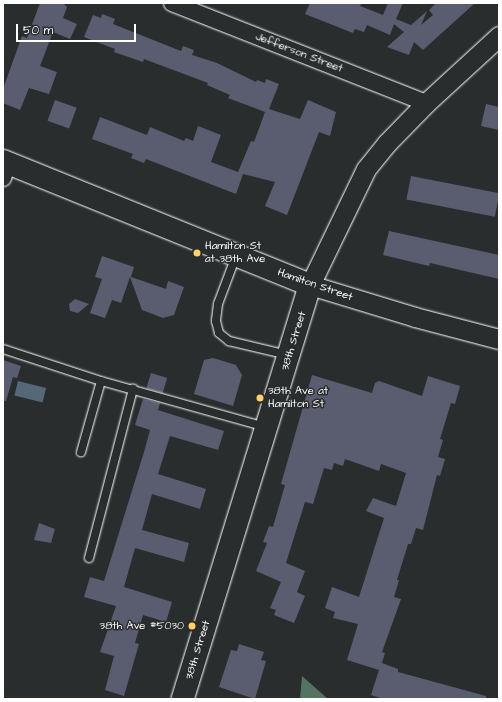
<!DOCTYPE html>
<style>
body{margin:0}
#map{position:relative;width:502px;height:702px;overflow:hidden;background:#2a2d2e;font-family:"Architects Daughter",sans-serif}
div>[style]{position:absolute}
.green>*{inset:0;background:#567261}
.water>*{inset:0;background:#546877;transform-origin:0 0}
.building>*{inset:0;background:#5a5d6f;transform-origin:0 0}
.roads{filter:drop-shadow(0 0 1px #fff) drop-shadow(0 0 1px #fff)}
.service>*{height:8px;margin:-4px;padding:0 4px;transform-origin:4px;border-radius:4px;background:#2a2d2e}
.minor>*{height:16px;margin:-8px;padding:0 8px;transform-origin:8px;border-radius:8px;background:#2a2d2e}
.tertiary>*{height:19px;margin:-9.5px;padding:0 9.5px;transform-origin:9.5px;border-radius:9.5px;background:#2a2d2e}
.secondary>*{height:22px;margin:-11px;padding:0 11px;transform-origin:11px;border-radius:11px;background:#2a2d2e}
.dots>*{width:11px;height:11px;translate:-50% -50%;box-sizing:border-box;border:2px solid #2a2d2e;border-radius:50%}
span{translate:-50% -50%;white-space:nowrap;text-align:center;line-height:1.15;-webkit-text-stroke:3px #2a2d2e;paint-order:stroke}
.street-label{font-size:11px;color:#fff}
.poi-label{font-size:11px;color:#fff}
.left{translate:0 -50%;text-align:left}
.right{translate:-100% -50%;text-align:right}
.frame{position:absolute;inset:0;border:4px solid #fff;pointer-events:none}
.scale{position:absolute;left:16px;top:24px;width:120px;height:18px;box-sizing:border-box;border:2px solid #fff;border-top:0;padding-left:5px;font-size:12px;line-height:14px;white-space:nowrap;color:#fff;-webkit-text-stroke:3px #2a2d2e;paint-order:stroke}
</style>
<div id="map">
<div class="green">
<div style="clip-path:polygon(302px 676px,328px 699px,300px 699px)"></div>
</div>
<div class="water">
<div style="left:18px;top:381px;width:29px;height:15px;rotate:14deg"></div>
</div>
<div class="building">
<div style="clip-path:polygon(40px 3px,63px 3px,67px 7px,63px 18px,77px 24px,70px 39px,53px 32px,40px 66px,57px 72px,49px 94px,29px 88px,20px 110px,3px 103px,3px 89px,22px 36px,27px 38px)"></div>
<div style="clip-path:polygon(310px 3px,362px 3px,360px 6px,383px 15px,388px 3px,403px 3px,396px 19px,411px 25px,427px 11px,421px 25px,433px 15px,429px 10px,436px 3px,475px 3px,423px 50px,414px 42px,409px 55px,387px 47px,404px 32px,394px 24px,390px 35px,367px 25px,364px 32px,355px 29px,353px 33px,305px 14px)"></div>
<div style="clip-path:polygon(102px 14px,115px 19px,113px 24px,181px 51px,183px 46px,194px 50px,192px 55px,217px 63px,256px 82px,257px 80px,265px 83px,266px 79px,279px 84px,269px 109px,300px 119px,308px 100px,336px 112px,330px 136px,319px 132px,287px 215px,265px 206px,275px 182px,243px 174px,236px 194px,146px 159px,144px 163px,131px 158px,133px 154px,92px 139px,100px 117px,147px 135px,150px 127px,184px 141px,186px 138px,193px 141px,198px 126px,221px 135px,211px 162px,238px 172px,251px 141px,254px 142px,265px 112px,228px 98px,230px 95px,207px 85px,208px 83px,144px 59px,143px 62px,114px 52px,115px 49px,84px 37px,93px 15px,101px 18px)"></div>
<div style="left:55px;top:100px;width:23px;height:22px;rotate:20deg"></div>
<div style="clip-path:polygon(486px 104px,499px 107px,499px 130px,481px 126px)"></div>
<div style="left:411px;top:176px;width:90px;height:24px;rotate:11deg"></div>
<div style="clip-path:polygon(389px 231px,499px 255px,499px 279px,430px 263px,429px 266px,383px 255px)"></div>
<div style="clip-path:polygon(102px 256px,134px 267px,131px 277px,166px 289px,168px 281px,184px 287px,174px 315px,163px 318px,142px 310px,130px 277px,121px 303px,112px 300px,105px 318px,90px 313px,102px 279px,95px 277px)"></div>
<div style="clip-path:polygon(75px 299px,89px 304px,78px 313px,70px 311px,69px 304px)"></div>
<div style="clip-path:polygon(213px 358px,236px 365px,242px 375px,233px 406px,194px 394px,204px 360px)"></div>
<div style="clip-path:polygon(3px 360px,21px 366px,17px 378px,13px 377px,6px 401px,3px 401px)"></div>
<div style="left:151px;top:373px;width:17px;height:16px;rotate:17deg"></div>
<div style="clip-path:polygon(312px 375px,372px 393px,375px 383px,379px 381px,422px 396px,428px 376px,460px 386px,455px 404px,451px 403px,440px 439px,443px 440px,438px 457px,445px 459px,440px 476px,437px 475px,423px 530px,416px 528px,411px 544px,408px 544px,397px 580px,399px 580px,394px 597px,401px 599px,382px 652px,385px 653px,382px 663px,398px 669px,398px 672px,486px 696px,486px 699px,383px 699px,371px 695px,379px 670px,347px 660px,358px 624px,333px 618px,335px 612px,325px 608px,332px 587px,359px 597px,384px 518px,366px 511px,373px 498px,396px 506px,406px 473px,381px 464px,379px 471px,345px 459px,343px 466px,334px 463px,332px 470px,324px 468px,313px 504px,305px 502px,286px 563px,305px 571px,297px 592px,305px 596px,294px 623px,274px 615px,276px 610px,270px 608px,281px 582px,256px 571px,267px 543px,263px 542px,269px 526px,273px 527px,285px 485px,281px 484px)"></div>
<div style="clip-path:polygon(143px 399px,160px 403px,158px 410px,224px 431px,218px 450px,170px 436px,158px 474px,206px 489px,200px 509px,152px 494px,142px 530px,189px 543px,184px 562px,135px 548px,124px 587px,172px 602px,166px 622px,143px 615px,135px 643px,139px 644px,124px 696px,105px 690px,114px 656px,100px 652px,116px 606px,84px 597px,90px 577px,104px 581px,144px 452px,150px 430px,135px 425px)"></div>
<div style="clip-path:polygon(39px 523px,55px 529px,51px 543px,34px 540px)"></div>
<div style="clip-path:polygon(239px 644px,264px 652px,261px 660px,266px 661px,255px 699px,219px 687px,231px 650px,237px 651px)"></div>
</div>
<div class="roads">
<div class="service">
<div style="left:236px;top:256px;width:51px;rotate:110.6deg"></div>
<div style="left:218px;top:304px;width:17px;rotate:97deg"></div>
<div style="left:216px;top:321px;width:12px;rotate:76deg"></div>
<div style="left:219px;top:333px;width:13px;rotate:39deg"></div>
<div style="left:229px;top:341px;width:61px;rotate:13.3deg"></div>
<div style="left:3px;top:349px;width:103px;rotate:18.1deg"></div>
<div style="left:101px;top:381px;width:74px;rotate:105.7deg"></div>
<div style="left:101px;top:381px;width:171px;rotate:15.6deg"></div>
<div style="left:89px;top:558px;width:175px;rotate:-75.4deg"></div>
</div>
<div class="minor">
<div style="left:172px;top:3px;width:273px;rotate:21.5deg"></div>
<div style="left:3px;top:178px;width:16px;rotate:-72deg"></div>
</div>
<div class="tertiary">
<div style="left:499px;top:36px;width:99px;rotate:137.5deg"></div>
<div style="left:426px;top:103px;width:56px;rotate:134.3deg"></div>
<div style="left:387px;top:143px;width:33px;rotate:129deg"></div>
<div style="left:366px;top:169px;width:129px;rotate:115.8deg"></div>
<div style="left:310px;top:285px;width:110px;rotate:16.9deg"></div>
<div style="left:415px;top:317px;width:87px;rotate:14.7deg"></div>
</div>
<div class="secondary">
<div style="left:3px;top:161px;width:331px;rotate:22deg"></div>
<div style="left:310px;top:285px;width:433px;rotate:107.1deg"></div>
</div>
</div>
<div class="dots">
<div style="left:197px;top:253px;background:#ffd166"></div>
<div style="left:260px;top:398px;background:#ffd166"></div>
<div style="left:192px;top:626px;background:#ffd166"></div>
</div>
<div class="street-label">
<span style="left:299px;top:53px;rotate:21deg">Jefferson Street</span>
<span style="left:315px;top:285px;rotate:19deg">Hamilton Street</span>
<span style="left:294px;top:341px;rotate:-73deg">38th Street</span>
<span style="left:198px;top:650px;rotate:-73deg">38th Street</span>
</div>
<div class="poi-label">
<span class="left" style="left:205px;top:253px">Hamilton St<br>at 38th Ave</span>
<span class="left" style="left:268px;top:398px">38th Ave at<br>Hamilton St</span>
<span class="right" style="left:184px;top:626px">38th Ave #5030</span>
</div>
<div class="frame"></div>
<div class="scale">50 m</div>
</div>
